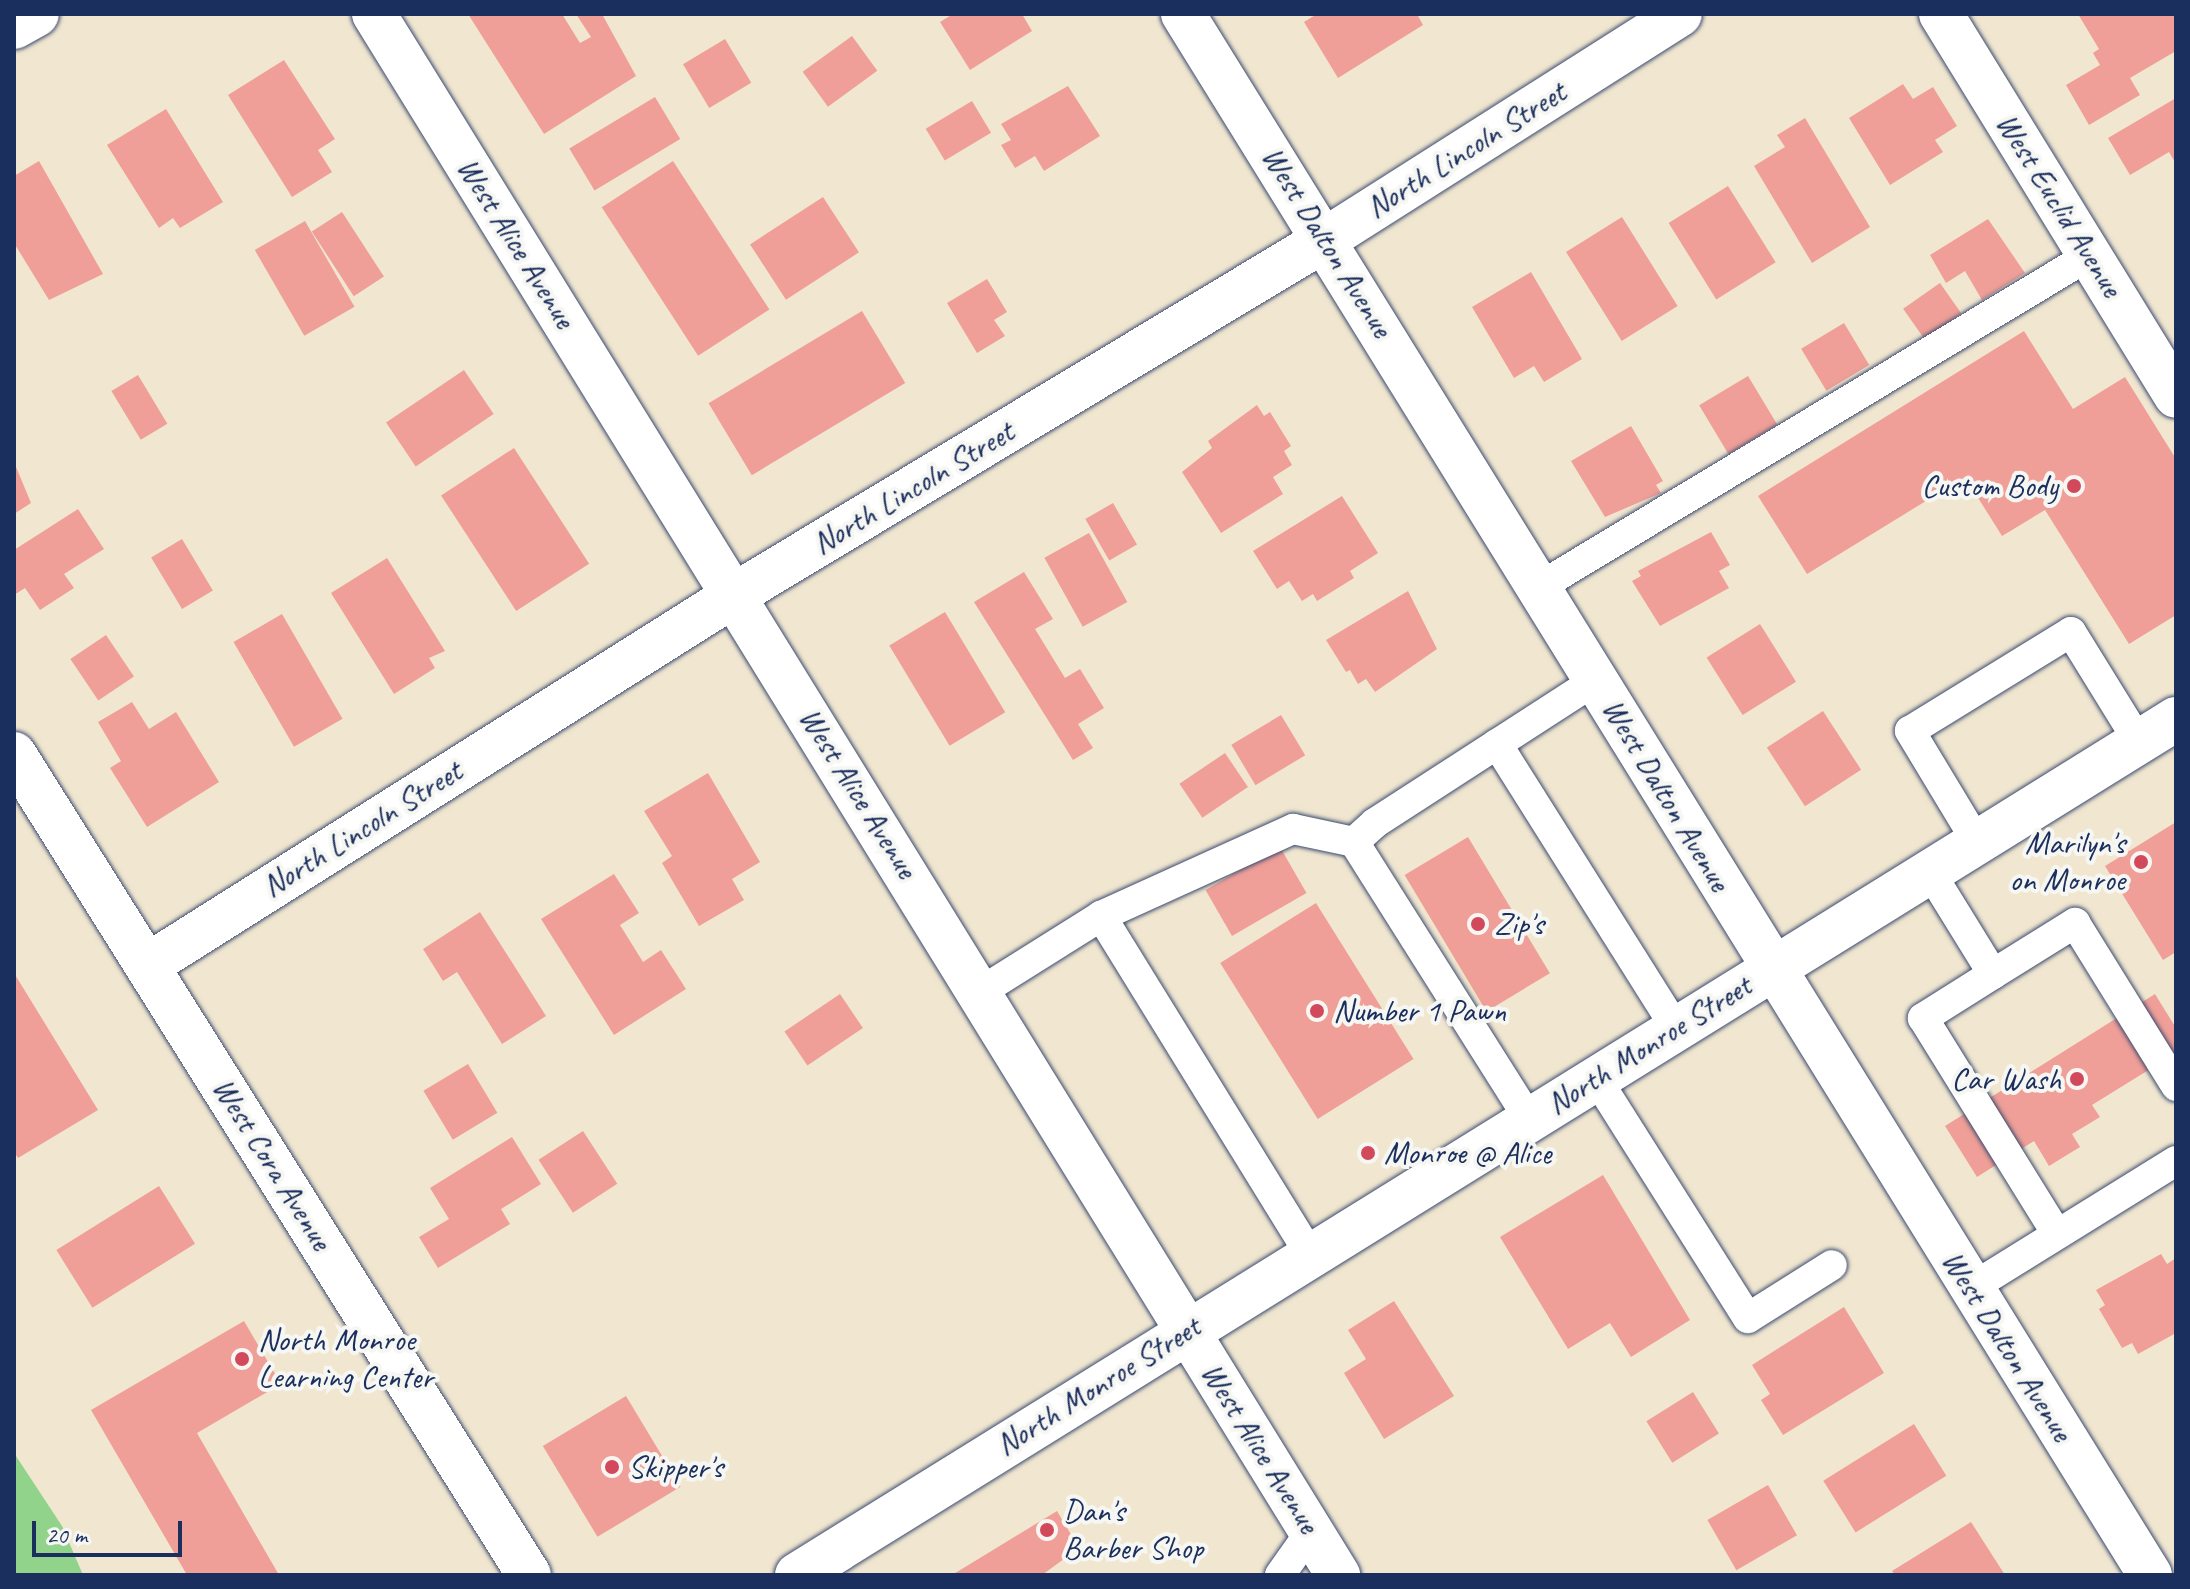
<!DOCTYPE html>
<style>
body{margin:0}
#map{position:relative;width:2190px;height:1589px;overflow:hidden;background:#f1e7d1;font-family:Caveat,sans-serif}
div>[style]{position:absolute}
.green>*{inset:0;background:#91d38a}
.building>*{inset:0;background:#ef9f98;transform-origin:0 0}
.roads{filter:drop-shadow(0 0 2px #3b4b6f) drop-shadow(0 0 2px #3b4b6f)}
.service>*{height:30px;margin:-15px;padding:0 15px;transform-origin:15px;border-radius:15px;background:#fff}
.minor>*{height:44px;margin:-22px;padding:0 22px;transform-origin:22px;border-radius:22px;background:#fff}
.tertiary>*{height:44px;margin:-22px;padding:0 22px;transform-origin:22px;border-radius:22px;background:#fff}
.secondary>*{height:44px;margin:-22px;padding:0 22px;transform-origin:22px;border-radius:22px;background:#fff}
.dots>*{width:22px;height:22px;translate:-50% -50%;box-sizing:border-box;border:4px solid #f6f6f2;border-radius:50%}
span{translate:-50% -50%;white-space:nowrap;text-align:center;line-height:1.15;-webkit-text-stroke:8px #f6f6f2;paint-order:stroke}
.street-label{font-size:32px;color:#1b2f5e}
.poi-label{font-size:32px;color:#1b2f5e}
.right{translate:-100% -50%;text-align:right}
.left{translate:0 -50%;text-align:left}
.frame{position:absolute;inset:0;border:16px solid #1b2f5e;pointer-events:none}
.scale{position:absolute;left:32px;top:1521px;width:150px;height:36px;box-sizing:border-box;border:4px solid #1b2f5e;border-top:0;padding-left:10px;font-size:24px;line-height:28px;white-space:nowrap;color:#1b2f5e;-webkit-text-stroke:6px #f6f6f2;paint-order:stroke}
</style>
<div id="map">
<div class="green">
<div style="clip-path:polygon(14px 1453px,62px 1526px,83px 1575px,14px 1575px)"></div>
</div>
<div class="building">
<div style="clip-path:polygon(468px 14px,562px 14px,580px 43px,591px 37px,576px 14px,602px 14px,636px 76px,544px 134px)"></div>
<div style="clip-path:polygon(953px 14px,1022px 14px,1032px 31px,970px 70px,940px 22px)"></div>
<div style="clip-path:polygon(1317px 14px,1417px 14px,1423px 25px,1338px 78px,1304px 22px)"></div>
<div style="clip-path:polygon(2078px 14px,2176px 14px,2176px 51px,2130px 78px,2140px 95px,2089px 125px,2066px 85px,2100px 65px,2093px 53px,2099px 49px)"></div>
<div style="left:852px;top:36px;width:43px;height:61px;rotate:54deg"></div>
<div style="left:725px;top:39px;width:51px;height:49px;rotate:59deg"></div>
<div style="clip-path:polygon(284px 60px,335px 139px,318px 150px,332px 172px,292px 197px,228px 95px)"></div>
<div style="clip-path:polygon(1903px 84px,1913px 99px,1933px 87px,1957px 126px,1935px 140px,1943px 152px,1890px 185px,1849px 118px)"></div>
<div style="clip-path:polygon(1068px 86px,1100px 136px,1044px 171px,1035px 156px,1015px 168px,1001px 145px,1011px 140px,1001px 124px)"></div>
<div style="left:655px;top:97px;width:49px;height:100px;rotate:59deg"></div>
<div style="clip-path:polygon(2176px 98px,2176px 164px,2169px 152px,2130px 175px,2108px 138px)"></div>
<div style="left:972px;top:101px;width:37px;height:54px;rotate:59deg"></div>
<div style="clip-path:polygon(166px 109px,223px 202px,180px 228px,173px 218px,159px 228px,107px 145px)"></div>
<div style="clip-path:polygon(1805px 118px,1870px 227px,1812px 263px,1754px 166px,1785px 147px,1777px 135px)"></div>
<div style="clip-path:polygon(39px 161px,103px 274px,49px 300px,14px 243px,14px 176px)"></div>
<div style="left:673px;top:161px;width:177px;height:85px;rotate:57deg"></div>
<div style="left:1728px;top:186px;width:90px;height:70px;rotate:58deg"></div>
<div style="left:823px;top:197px;width:66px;height:87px;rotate:57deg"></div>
<div style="left:342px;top:212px;width:77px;height:36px;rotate:57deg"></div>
<div style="left:1622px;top:217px;width:105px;height:66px;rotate:58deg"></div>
<div style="clip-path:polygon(1988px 219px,2025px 273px,1982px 300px,1965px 271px,1946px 283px,1930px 255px)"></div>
<div style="left:305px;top:221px;width:99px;height:58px;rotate:60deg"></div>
<div style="clip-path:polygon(1531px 272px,1582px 359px,1544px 382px,1534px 366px,1514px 378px,1472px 307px)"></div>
<div style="clip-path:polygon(987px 279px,1007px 312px,994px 320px,1005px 336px,977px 353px,947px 303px)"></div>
<div style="left:1940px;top:283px;width:37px;height:45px;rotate:55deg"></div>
<div style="left:862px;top:311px;width:84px;height:179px;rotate:59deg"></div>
<div style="left:1844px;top:323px;width:49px;height:50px;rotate:59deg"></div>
<div style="clip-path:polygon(2024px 331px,2073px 409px,2125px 377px,2176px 459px,2176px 615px,2129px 644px,2045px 510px,2002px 536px,1965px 477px,1807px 574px,1758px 496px)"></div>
<div style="left:464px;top:370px;width:53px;height:94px;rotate:56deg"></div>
<div style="left:138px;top:375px;width:57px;height:31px;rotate:59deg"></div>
<div style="left:1748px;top:376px;width:57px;height:57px;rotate:59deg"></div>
<div style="clip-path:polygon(1257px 405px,1264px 416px,1270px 412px,1291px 446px,1284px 451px,1292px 465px,1273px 477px,1283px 494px,1221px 533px,1182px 472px,1212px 448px,1208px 441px)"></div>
<div style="clip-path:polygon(1631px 426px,1663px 481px,1656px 485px,1661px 493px,1605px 517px,1571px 461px)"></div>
<div style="left:514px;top:448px;width:138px;height:87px;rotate:57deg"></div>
<div style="clip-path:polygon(14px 462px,31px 503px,14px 514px)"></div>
<div style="clip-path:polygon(1342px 496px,1378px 553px,1350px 571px,1354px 578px,1317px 601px,1313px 594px,1302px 601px,1289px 581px,1277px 589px,1253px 551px)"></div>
<div style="left:1113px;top:503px;width:48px;height:32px;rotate:60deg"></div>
<div style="clip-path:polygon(78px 509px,104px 549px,64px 574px,74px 588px,40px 610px,25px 588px,14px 595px,14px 550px)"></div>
<div style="clip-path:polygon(1711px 532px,1730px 565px,1719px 571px,1729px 588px,1660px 626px,1632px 581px,1641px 576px,1638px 571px)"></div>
<div style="left:1089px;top:533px;width:79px;height:51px;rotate:61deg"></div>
<div style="left:182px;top:539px;width:60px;height:36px;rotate:59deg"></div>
<div style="clip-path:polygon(387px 558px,445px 651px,429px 658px,435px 668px,394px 694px,331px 593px)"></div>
<div style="clip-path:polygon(1024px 572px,1053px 619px,1035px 629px,1065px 678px,1080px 669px,1104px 708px,1078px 724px,1093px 748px,1073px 760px,974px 602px)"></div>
<div style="clip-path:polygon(1408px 591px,1437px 649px,1375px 692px,1366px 679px,1358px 684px,1350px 670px,1346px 672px,1326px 640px)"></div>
<div style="left:945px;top:612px;width:117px;height:65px;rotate:59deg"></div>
<div style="left:282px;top:614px;width:121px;height:56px;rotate:60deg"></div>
<div style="left:1760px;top:624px;width:68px;height:63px;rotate:58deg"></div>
<div style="left:106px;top:635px;width:50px;height:43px;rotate:56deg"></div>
<div style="clip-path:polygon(132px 702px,149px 729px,176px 712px,219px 782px,147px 827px,110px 768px,121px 761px,98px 722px)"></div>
<div style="left:1823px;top:711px;width:70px;height:67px;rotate:57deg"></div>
<div style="left:1281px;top:715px;width:47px;height:58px;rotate:59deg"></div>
<div style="left:1225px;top:753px;width:41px;height:55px;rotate:56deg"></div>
<div style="clip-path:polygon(708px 773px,760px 862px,732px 879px,744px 900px,699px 926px,662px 863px,672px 856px,644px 811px)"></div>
<div style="clip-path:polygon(2176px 822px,2176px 952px,2163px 960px,2105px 866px)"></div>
<div style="left:1468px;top:837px;width:159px;height:74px;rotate:59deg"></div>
<div style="left:1280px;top:847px;width:53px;height:86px;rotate:60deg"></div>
<div style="clip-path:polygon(614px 874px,639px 913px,620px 925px,643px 962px,661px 950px,686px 989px,614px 1035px,541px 919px)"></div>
<div style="left:1316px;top:903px;width:184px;height:113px;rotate:58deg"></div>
<div style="clip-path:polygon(480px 912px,546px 1016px,502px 1044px,457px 972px,443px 981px,423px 949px)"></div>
<div style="clip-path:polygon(14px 973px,98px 1110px,18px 1158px,14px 1152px)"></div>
<div style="left:840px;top:994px;width:41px;height:67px;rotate:56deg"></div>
<div style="clip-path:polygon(2155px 994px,2176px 1028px,2176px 1053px,2092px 1105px,2100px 1117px,2072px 1134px,2080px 1147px,2049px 1166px,2034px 1141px,1977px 1177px,1945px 1126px)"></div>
<div style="left:468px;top:1064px;width:57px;height:52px;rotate:59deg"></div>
<div style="left:583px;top:1131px;width:63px;height:53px;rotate:57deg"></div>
<div style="clip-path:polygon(512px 1137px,541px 1184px,501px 1209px,510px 1224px,438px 1268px,419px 1237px,449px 1219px,430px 1188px)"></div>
<div style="clip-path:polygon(1603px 1175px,1690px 1320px,1631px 1357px,1610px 1323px,1568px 1349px,1500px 1237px)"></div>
<div style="left:159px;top:1186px;width:68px;height:121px;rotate:58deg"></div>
<div style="clip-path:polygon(2161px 1254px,2167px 1264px,2176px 1258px,2176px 1333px,2138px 1354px,2132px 1343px,2122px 1348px,2099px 1309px,2105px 1305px,2096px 1290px)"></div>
<div style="clip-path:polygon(1394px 1301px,1454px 1396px,1384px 1439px,1344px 1373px,1366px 1359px,1348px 1330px)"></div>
<div style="clip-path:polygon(1844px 1307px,1884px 1373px,1783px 1435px,1761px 1400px,1770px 1394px,1752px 1365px)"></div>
<div style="clip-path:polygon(244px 1321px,281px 1384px,197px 1433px,279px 1575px,187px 1575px,91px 1410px)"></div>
<div style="left:1693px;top:1392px;width:49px;height:55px;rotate:58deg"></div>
<div style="left:626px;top:1396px;width:106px;height:97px;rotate:59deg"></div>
<div style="left:1914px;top:1424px;width:61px;height:107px;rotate:58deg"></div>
<div style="left:1768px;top:1485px;width:58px;height:70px;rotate:60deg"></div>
<div style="clip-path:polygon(1057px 1511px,1079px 1548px,1042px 1575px,952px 1575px)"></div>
<div style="clip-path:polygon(1971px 1522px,2005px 1575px,1895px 1575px,1892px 1571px)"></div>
</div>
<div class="roads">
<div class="service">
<div style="left:1539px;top:587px;width:643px;rotate:-31.07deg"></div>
<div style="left:1497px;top:744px;width:336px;rotate:57.8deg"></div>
<div style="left:1354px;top:842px;width:328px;rotate:57.7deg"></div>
<div style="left:1977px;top:842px;width:130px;rotate:-121.1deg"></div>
<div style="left:1910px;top:731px;width:189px;rotate:-31.6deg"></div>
<div style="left:2071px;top:632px;width:129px;rotate:58.3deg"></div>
<div style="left:1930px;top:872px;width:120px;rotate:58.3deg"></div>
<div style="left:1993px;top:974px;width:97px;rotate:-31.9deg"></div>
<div style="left:2075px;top:923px;width:192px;rotate:58.2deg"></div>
<div style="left:1101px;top:916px;width:211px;rotate:-24.4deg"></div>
<div style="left:1293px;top:829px;width:62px;rotate:12deg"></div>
<div style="left:1354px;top:842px;width:28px;rotate:-42deg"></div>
<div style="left:1375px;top:823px;width:263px;rotate:-32.9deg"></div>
<div style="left:1993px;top:974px;width:83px;rotate:147.8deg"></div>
<div style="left:1923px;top:1018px;width:254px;rotate:58.2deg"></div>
<div style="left:980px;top:992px;width:143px;rotate:-32.1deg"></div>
<div style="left:1101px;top:916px;width:398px;rotate:58.3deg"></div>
<div style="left:1596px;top:1078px;width:284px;rotate:57.7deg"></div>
<div style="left:1748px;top:1318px;width:99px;rotate:-32.2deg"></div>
<div style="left:1971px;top:1288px;width:241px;rotate:-31.8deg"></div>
<div style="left:1280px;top:1575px;width:54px;rotate:-54.8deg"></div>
</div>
<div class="minor">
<div style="left:374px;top:14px;width:1835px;rotate:58.3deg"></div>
<div style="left:1183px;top:14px;width:1836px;rotate:58.22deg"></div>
<div style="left:1941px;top:14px;width:448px;rotate:58.4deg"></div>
<div style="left:14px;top:754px;width:969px;rotate:57.9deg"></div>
<div style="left:148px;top:965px;width:695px;rotate:-32.25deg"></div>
<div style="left:736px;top:594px;width:689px;rotate:-31.04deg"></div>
<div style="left:1326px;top:239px;width:419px;rotate:-32.4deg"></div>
</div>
<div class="tertiary">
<div style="left:14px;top:27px;width:26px;rotate:-29deg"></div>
</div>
<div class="secondary">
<div style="left:797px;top:1575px;width:1623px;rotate:-31.83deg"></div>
</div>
</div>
<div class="dots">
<div style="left:2074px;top:486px;background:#d1495b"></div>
<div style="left:2141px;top:862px;background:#d1495b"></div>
<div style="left:1478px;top:924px;background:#d1495b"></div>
<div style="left:1317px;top:1011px;background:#d1495b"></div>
<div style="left:2077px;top:1079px;background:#d1495b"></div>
<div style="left:1368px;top:1153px;background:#d1495b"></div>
<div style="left:242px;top:1359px;background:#d1495b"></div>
<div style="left:612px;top:1467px;background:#d1495b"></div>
<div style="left:1047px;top:1530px;background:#d1495b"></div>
</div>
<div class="street-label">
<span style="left:1466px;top:150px;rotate:-32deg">North Lincoln Street</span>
<span style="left:2059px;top:205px;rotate:58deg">West Euclid Avenue</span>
<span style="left:1327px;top:242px;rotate:58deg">West Dalton Avenue</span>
<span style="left:516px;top:243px;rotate:58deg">West Alice Avenue</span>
<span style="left:913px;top:488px;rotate:-31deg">North Lincoln Street</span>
<span style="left:858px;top:793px;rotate:58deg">West Alice Avenue</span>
<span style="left:1666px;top:795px;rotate:59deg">West Dalton Avenue</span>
<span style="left:362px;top:829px;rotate:-32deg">North Lincoln Street</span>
<span style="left:1649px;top:1045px;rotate:-32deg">North Monroe Street</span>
<span style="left:272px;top:1164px;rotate:58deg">West Cora Avenue</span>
<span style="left:2007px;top:1346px;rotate:58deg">West Dalton Avenue</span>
<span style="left:1098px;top:1386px;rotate:-32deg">North Monroe Street</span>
<span style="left:1260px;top:1448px;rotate:58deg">West Alice Avenue</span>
</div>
<div class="poi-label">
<span class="right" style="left:2058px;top:486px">Custom Body</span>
<span class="right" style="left:2125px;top:862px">Marilyn's<br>on Monroe</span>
<span class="left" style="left:1494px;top:924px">Zip's</span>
<span class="left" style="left:1333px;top:1011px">Number 1 Pawn</span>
<span class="right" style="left:2061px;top:1079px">Car Wash</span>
<span class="left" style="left:1384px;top:1153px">Monroe @ Alice</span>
<span class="left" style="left:258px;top:1359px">North Monroe<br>Learning Center</span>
<span class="left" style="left:628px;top:1467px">Skipper's</span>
<span class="left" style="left:1063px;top:1530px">Dan's<br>Barber Shop</span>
</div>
<div class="frame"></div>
<div class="scale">20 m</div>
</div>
